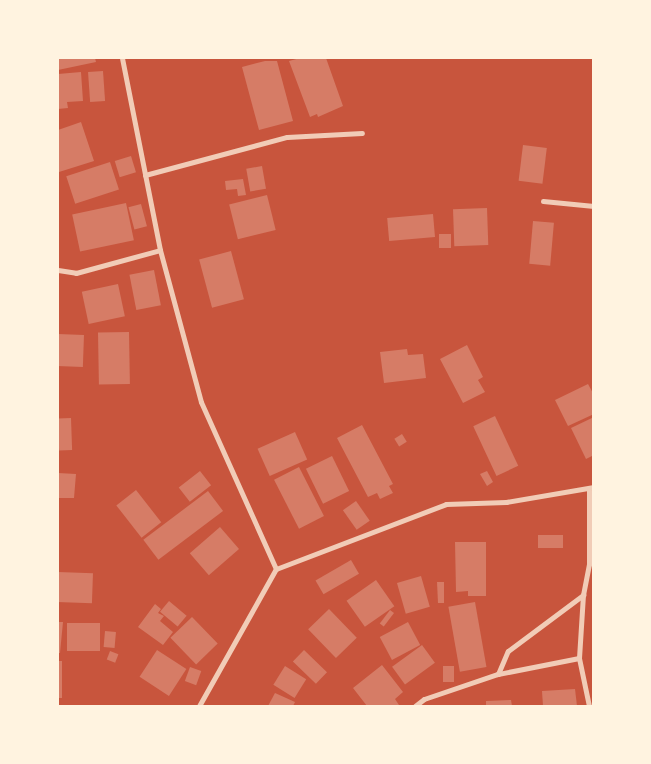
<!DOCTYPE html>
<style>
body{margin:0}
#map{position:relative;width:651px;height:764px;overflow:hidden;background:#c8553d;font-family:"Roboto Condensed",sans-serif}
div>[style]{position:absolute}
.building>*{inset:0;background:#d67c66;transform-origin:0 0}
.minor>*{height:5px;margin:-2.5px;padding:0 2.5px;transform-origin:2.5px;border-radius:2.5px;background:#f1ccb7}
span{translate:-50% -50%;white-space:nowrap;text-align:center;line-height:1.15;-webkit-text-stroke:4px #fff3e0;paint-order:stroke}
.frame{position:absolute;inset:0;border:59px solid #fff3e0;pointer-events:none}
</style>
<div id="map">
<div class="building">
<div style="clip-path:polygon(58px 58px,95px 58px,96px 62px,58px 70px)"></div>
<div style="clip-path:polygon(300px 58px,326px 58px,343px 106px,318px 117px,317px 114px,310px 117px,289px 61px)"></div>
<div style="clip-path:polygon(265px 61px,277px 61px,293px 121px,259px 130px,242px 67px)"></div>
<div style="left:103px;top:71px;width:30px;height:15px;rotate:86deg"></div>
<div style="clip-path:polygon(81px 72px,83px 101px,67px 102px,68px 108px,58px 109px,58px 74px)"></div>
<div style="clip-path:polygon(81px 122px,94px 161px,59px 172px,58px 130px)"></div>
<div style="left:523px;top:145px;width:24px;height:36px;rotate:7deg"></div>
<div style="left:131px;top:156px;width:17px;height:17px;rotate:73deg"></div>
<div style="left:110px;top:162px;width:29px;height:46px;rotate:72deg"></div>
<div style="left:262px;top:166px;width:23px;height:16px;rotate:80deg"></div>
<div style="clip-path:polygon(243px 179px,246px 195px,238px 196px,237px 189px,226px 190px,225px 181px)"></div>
<div style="left:267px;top:195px;width:36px;height:39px;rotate:76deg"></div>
<div style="left:126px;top:203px;width:38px;height:55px;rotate:78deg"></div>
<div style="left:141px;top:204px;width:23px;height:13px;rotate:75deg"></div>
<div style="left:487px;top:208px;width:37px;height:34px;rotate:88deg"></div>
<div style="left:433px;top:214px;width:23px;height:46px;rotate:85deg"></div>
<div style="left:533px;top:221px;width:21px;height:43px;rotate:5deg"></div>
<div style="left:439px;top:234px;width:12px;height:14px"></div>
<div style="left:231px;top:251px;width:50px;height:33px;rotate:75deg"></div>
<div style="left:154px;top:270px;width:36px;height:25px;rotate:79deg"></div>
<div style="left:118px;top:284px;width:33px;height:37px;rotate:78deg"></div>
<div style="left:129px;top:332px;width:52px;height:31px;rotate:89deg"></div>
<div style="left:58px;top:334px;width:26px;height:32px;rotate:2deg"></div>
<div style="clip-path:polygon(467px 345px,483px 377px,478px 380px,485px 392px,463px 403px,440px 359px)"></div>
<div style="clip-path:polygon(407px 349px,408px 355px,423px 354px,426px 378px,384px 383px,380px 352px)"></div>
<div style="clip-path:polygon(588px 384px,594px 395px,594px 414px,568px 426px,555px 400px)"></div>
<div style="left:495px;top:416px;width:55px;height:24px;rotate:65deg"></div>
<div style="clip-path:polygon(594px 417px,594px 455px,586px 459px,571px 428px)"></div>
<div style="left:71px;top:418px;width:32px;height:13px;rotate:88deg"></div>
<div style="clip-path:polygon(362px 425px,393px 484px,389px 486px,393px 493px,380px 499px,377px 493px,368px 497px,337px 438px)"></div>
<div style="left:295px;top:432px;width:30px;height:41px;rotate:66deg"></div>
<div style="left:402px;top:434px;width:9px;height:9px;rotate:58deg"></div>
<div style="left:332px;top:456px;width:39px;height:29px;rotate:64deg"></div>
<div style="left:299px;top:467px;width:55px;height:28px;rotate:63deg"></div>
<div style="left:200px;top:471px;width:18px;height:27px;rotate:52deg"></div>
<div style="clip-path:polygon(487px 471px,493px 482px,487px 486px,480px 474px)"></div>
<div style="clip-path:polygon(58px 473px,76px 474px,74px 498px,58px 498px)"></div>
<div style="left:136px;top:490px;width:41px;height:25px;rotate:52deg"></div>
<div style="left:208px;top:491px;width:25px;height:81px;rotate:53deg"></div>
<div style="left:356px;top:501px;width:24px;height:16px;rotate:55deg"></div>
<div style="left:220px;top:527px;width:29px;height:40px;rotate:49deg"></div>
<div style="left:538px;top:535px;width:25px;height:13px"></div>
<div style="clip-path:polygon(455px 542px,486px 542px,486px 596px,468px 596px,468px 591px,456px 592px)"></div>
<div style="left:351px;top:560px;width:16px;height:41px;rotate:60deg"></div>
<div style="left:58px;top:572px;width:35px;height:30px;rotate:2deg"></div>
<div style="left:421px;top:576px;width:32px;height:25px;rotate:74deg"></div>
<div style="left:376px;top:580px;width:32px;height:36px;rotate:55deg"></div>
<div style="clip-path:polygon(437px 582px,444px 582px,444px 603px,438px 603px)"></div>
<div style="left:169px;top:601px;width:23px;height:14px;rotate:40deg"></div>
<div style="left:475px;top:602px;width:66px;height:27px;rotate:80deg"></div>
<div style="clip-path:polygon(155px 604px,161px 609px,158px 613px,164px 616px,160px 621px,173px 632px,163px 645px,138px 627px)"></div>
<div style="left:329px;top:609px;width:40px;height:29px;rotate:46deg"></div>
<div style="left:390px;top:610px;width:5px;height:17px;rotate:37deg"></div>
<div style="left:192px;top:617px;width:37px;height:30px;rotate:46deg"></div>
<div style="clip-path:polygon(58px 622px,63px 622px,60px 653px,58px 653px)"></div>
<div style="left:408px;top:622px;width:26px;height:32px;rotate:62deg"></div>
<div style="left:67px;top:623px;width:33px;height:28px"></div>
<div style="left:105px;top:631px;width:11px;height:16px;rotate:5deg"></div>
<div style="left:422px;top:645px;width:22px;height:37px;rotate:54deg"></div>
<div style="left:157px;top:650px;width:35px;height:32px;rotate:33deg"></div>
<div style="left:304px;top:650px;width:32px;height:16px;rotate:44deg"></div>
<div style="left:110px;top:651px;width:9px;height:9px;rotate:21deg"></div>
<div style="left:58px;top:661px;width:4px;height:37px"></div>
<div style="clip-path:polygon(382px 665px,403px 692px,395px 699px,399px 705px,397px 706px,367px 706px,353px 688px)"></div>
<div style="left:285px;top:666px;width:25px;height:22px;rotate:32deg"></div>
<div style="left:443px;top:666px;width:11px;height:16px"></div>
<div style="left:190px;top:667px;width:12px;height:15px;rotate:20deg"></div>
<div style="clip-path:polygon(575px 689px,577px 706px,543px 706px,542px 691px)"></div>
<div style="clip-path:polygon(275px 693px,295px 702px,293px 706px,268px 706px)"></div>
<div style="clip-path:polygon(511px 700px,512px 706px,486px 706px,486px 701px)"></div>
</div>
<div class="minor">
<div style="left:122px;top:58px;width:196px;rotate:78.8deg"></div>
<div style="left:160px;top:250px;width:157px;rotate:74.9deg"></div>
<div style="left:201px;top:402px;width:183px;rotate:65.8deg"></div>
<div style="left:145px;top:175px;width:147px;rotate:-15deg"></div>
<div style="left:287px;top:137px;width:75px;rotate:-3.1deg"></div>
<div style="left:543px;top:201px;width:51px;rotate:5.6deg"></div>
<div style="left:58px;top:270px;width:18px;rotate:9deg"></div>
<div style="left:76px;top:273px;width:87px;rotate:-15.3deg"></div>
<div style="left:579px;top:658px;width:83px;rotate:168.8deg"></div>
<div style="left:498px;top:674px;width:25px;rotate:-67deg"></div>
<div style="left:508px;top:651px;width:94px;rotate:-36.7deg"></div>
<div style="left:199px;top:706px;width:157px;rotate:-60.7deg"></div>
<div style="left:276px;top:569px;width:182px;rotate:-20.9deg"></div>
<div style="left:446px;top:504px;width:60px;rotate:-1.9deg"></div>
<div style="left:506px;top:502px;width:89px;rotate:-9.7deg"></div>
<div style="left:415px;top:706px;width:11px;rotate:-38deg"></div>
<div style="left:424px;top:699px;width:78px;rotate:-18.7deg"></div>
<div style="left:589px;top:706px;width:49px;rotate:-101.8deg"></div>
<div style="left:579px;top:658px;width:63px;rotate:-86.4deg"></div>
<div style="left:583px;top:595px;width:32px;rotate:-79deg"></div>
<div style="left:589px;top:564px;width:74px;rotate:-90deg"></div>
</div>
<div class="frame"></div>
</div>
